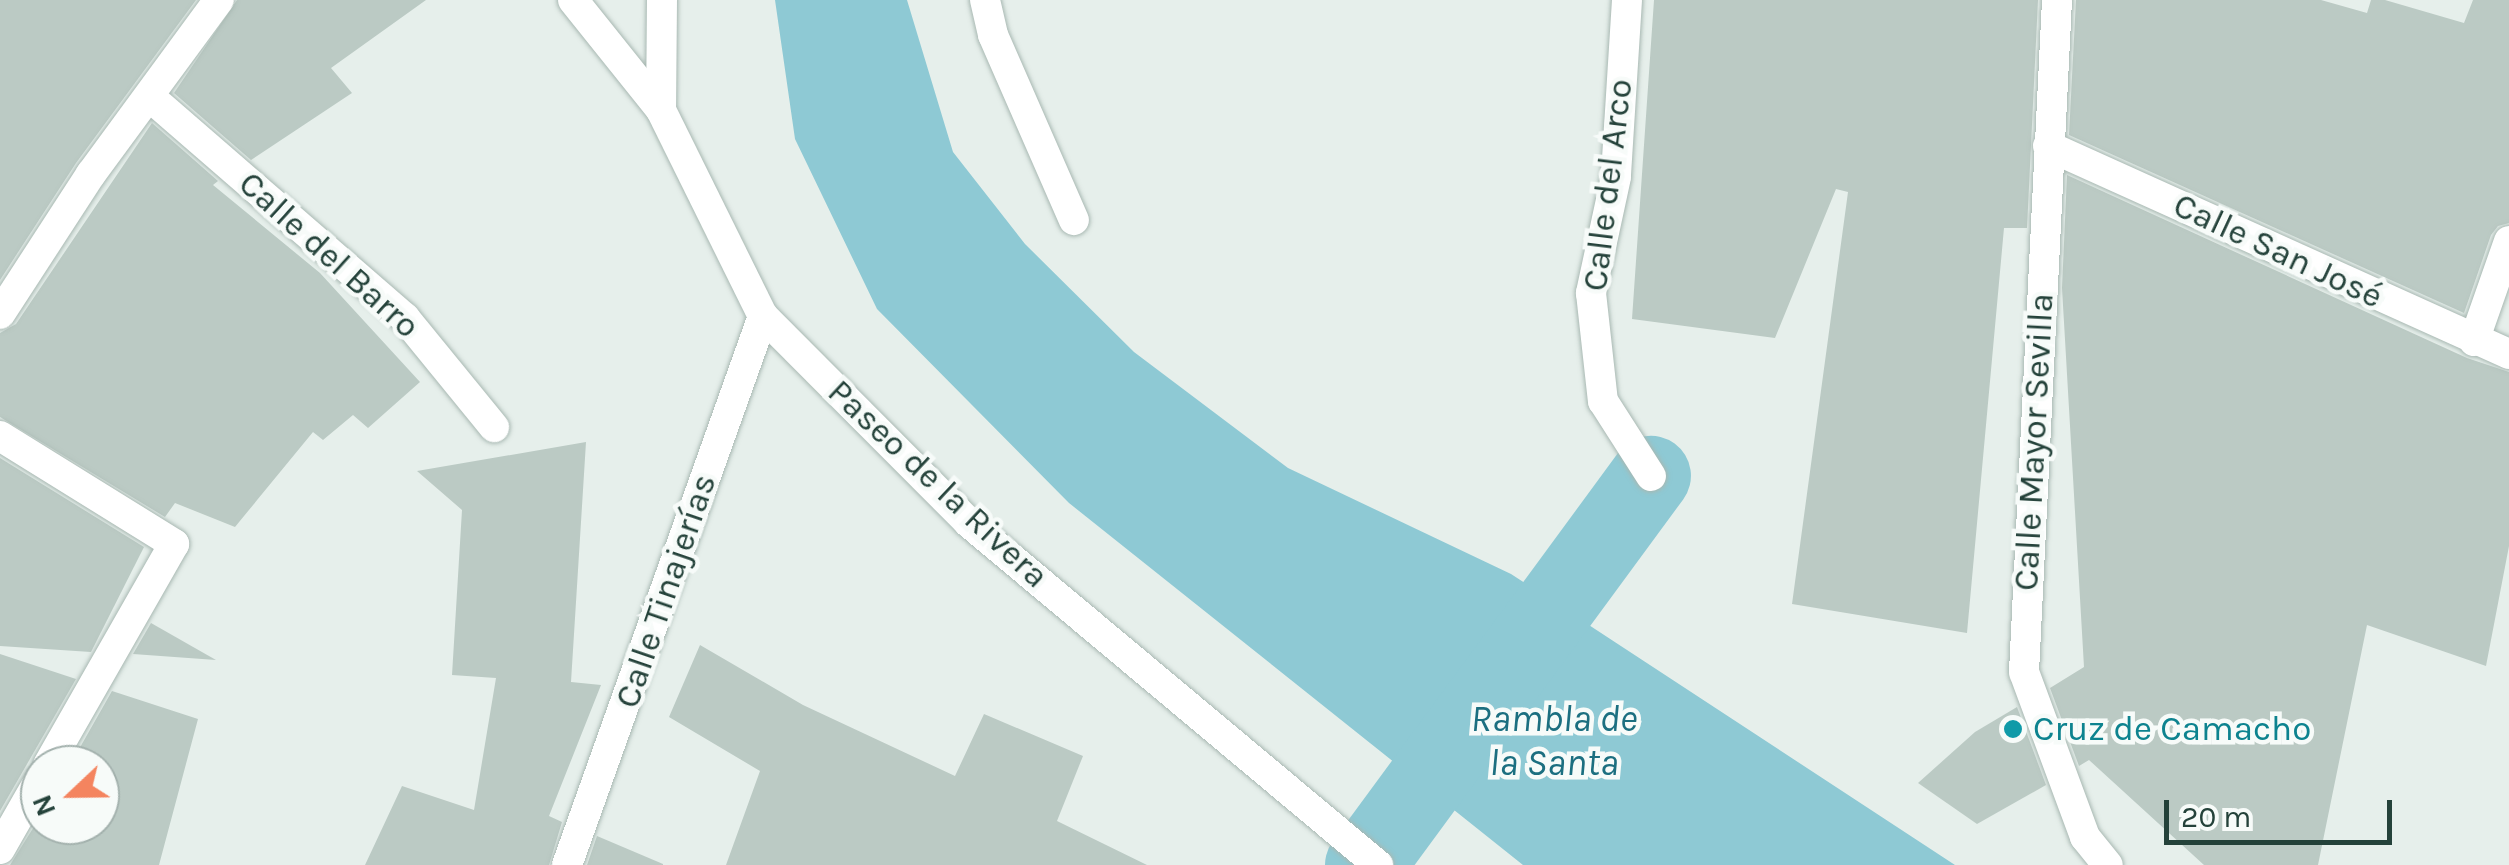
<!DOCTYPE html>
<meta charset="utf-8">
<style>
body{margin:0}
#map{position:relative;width:2509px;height:865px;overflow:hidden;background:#e6efeb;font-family:Karla,sans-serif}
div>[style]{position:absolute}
.water>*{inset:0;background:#8ec9d4}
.canal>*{height:80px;margin:-40px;padding:0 40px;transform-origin:40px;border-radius:40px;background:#8ec9d4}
.building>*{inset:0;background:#bbcac4}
.roads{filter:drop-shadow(0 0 2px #a8b8b2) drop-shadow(0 0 2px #a8b8b2)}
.minor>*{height:30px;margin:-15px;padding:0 15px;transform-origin:15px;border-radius:15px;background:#fff}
.dots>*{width:28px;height:28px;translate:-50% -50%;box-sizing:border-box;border:5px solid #f7fbf9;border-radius:50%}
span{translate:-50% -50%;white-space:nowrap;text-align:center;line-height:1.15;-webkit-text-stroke:9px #f7fbf9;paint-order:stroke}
.street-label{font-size:35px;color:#24423a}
.culture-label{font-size:35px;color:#0d838f}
.left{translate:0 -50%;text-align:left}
.water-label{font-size:38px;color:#1c6f80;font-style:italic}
.north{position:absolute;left:20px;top:745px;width:100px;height:100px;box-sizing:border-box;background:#f7fbf9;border:2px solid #a3b1ad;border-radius:50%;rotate:248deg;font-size:28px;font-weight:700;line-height:40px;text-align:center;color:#24423a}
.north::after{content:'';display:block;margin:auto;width:35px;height:45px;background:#f4845f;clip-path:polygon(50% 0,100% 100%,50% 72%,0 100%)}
.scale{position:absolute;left:2164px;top:800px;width:228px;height:45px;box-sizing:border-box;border:5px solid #24423a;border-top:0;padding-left:12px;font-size:30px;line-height:35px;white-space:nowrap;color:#24423a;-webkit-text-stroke:8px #f7fbf9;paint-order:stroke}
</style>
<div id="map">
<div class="water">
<div style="clip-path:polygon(775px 0,907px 0,953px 152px,1025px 244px,1134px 352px,1288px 468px,1511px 574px,1955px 865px,1523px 865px,1069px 503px,877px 309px,795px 139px)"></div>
</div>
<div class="canal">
<div style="left:1365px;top:865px;width:483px;rotate:-53.7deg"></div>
</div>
<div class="building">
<div style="clip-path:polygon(0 0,196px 0,76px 163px,0 280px)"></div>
<div style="clip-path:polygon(237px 0,426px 0,331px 68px,352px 93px,251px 160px,174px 93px)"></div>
<div style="clip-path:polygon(1654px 0,2038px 0,2027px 228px,2004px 228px,1967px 633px,1792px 604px,1848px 192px,1836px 189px,1775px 338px,1632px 319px)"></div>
<div style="clip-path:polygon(2076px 0,2321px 0,2367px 13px,2371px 0,2385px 0,2464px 23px,2473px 0,2509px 0,2509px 223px,2498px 226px,2491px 235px,2464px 313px,2069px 135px)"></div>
<div style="clip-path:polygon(152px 123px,218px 181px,213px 185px,320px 273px,420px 382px,368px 428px,353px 415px,323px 440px,313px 432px,235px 527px,175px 503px,165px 517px,0 417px,0 333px,16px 324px)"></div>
<div style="clip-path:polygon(2067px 175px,2467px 358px,2509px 372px,2509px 546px,2486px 666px,2367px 625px,2318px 865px,2204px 865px,2089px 760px,2079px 766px,2050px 688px,2084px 667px,2062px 288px)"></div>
<div style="clip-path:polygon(586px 442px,571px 682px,601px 685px,549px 816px,562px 822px,549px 865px,365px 865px,402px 786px,474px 810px,496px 678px,452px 675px,462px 510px,417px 471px)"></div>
<div style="clip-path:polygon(0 458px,144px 547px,91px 652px,0 646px)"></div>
<div style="clip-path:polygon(151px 623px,216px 660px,133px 654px)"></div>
<div style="clip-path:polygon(700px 645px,803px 705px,955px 776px,984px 714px,1083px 756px,1057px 821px,1147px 865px,726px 865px,760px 771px,669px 717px)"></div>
<div style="clip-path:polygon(0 654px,76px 679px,0 811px)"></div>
<div style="clip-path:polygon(112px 691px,198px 719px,159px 865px,10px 865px,40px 817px,40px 825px,100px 825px,100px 765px,70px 765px)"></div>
<div style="clip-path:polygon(2017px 707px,2046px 785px,1977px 824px,1918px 783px,1975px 732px)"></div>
<div style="clip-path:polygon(597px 836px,663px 864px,663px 865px,587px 865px)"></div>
</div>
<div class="roads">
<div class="minor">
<div style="left:573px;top:0;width:141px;rotate:51.3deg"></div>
<div style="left:662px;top:0;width:110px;rotate:90.5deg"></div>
<div style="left:661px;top:110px;width:230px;rotate:63.7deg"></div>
<div style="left:763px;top:316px;width:291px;rotate:45.1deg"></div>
<div style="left:968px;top:522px;width:535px;rotate:39.92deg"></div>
<div style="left:985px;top:0;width:36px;rotate:77deg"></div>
<div style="left:993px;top:35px;width:202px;rotate:66.4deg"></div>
<div style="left:1627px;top:0;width:177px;rotate:93.6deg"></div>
<div style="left:1616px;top:177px;width:119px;rotate:102.2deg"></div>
<div style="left:1591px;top:293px;width:109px;rotate:83.7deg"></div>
<div style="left:1603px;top:401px;width:89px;rotate:57.4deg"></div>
<div style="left:2057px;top:0;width:673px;rotate:92.81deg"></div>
<div style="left:2024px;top:672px;width:176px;rotate:69.7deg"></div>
<div style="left:2085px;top:837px;width:36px;rotate:51deg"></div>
<div style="left:150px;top:97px;width:337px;rotate:40.9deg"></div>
<div style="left:405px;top:318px;width:141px;rotate:50.8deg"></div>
<div style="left:2048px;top:146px;width:506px;rotate:24.28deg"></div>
<div style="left:0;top:314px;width:167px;rotate:-57deg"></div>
<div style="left:91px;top:174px;width:216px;rotate:-53.7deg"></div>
<div style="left:2474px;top:341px;width:106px;rotate:-70.7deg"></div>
<div style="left:0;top:436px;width:205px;rotate:31.8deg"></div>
<div style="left:174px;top:544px;width:254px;rotate:119.7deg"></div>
<div style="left:0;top:849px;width:81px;rotate:-60.3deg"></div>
<div style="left:567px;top:865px;width:583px;rotate:-70.35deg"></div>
</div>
</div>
<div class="dots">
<div style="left:2013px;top:729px;background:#0f9aa8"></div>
</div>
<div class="street-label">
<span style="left:1608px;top:185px;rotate:-83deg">Calle del Arco</span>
<span style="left:2278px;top:251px;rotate:25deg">Calle San José</span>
<span style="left:329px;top:255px;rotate:42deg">Calle del Barro</span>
<span style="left:2034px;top:442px;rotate:-87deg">Calle Mayor Sevilla</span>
<span style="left:938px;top:484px;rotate:43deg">Paseo de la Rivera</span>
<span style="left:666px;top:591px;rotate:-71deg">Calle Tinajerías</span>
</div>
<div class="culture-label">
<span class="left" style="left:2033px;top:729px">Cruz de Camacho</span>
</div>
<div class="water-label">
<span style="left:1554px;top:741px">Rambla de<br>la Santa</span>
</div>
<div class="north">N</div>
<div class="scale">20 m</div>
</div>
